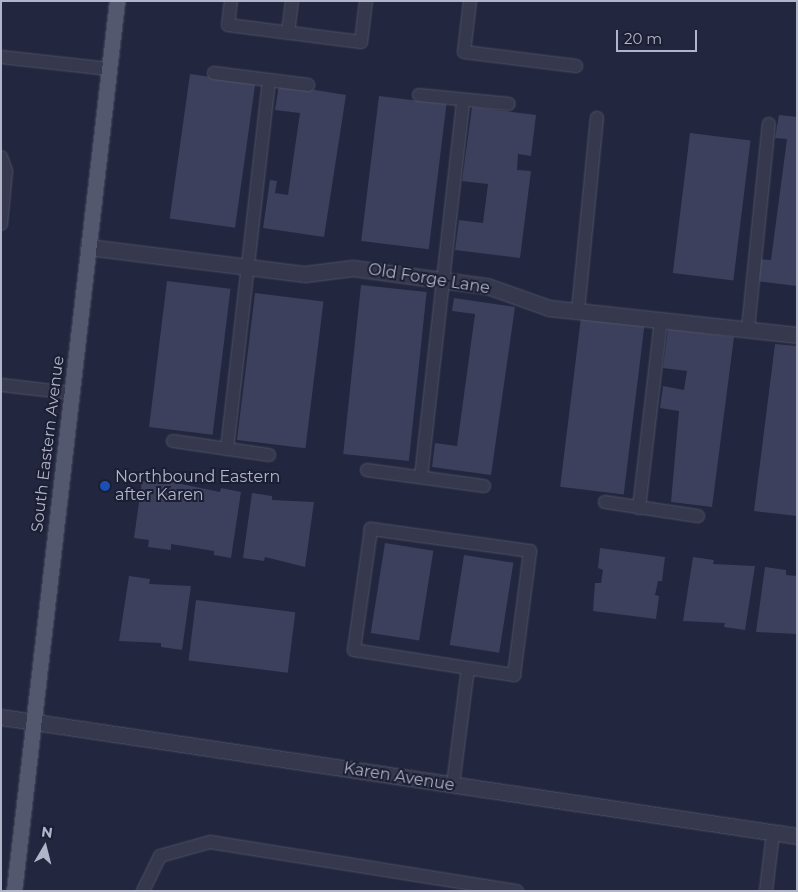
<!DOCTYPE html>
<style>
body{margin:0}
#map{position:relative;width:798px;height:892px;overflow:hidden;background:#22263e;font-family:Montserrat,sans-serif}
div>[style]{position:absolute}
.building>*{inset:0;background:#3c405c;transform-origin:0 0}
.path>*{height:3px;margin-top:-1.5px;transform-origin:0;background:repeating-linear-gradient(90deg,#3f5059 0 4px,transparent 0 8px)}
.roads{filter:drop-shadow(0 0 1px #4f5166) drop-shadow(0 0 1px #4f5166)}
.service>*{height:12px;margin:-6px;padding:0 6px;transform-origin:6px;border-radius:6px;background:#36394e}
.minor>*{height:15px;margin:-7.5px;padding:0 7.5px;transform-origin:7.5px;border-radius:7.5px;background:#36394e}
.tertiary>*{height:15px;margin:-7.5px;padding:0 7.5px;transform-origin:7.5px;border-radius:7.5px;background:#36394e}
.primary>*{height:15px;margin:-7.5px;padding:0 7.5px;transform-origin:7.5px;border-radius:7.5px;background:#54586e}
.dots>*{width:14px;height:14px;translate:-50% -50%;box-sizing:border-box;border:2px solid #1c1f33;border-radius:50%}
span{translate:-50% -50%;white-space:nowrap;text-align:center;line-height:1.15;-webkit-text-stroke:4px #1c1f33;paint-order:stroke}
.street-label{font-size:16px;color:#b2b4c9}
.poi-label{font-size:16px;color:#b2b4c9}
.left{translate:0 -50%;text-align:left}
.frame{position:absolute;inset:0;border:2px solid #b2b4c9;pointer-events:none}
.north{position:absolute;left:20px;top:822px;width:50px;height:50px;-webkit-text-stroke:4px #1c1f33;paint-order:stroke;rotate:8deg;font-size:14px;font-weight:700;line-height:20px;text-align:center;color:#b2b4c9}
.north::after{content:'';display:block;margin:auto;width:18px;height:22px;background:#b2b4c9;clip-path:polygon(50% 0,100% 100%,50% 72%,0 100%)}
.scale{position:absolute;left:616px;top:30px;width:81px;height:22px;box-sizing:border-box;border:2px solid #b2b4c9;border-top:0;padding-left:6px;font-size:15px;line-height:18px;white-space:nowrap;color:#b2b4c9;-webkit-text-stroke:4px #1c1f33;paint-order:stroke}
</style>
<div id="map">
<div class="building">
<div style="left:190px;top:74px;width:66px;height:146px;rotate:8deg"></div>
<div style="clip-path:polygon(279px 84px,346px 95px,324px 237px,263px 228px,270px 180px,277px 181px,275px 193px,288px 195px,300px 113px,275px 110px)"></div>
<div style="left:379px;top:96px;width:68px;height:146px;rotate:7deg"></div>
<div style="clip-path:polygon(472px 107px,536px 115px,531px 156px,518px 154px,517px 170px,531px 171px,520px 258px,455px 250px,459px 220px,483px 223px,488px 184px,462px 181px)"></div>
<div style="clip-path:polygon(779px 115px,797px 117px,797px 286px,756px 281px,759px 259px,771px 260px,787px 139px,775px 138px)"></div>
<div style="left:690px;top:133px;width:61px;height:141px;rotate:7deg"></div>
<div style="left:167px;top:281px;width:64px;height:147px;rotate:7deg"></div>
<div style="left:361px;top:285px;width:66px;height:170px;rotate:6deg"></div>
<div style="left:255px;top:293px;width:69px;height:148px;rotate:7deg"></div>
<div style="clip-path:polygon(454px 298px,515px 307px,491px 475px,432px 467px,435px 443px,457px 446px,475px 314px,452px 311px)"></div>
<div style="left:581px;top:317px;width:64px;height:171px;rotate:7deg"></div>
<div style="clip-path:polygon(668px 329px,734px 337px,712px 507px,671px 502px,679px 411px,660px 408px,663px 386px,684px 390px,687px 371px,663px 368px)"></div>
<div style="clip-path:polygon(775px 344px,797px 346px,797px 516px,754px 511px)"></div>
<div style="clip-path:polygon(157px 479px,220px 492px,221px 488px,241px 492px,231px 558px,214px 555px,214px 551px,171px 544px,171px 550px,148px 547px,149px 540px,134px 538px,142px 481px,157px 483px)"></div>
<div style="clip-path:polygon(252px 493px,272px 496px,272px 500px,314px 502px,305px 567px,265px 557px,264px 561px,243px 558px)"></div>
<div style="left:385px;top:543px;width:49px;height:91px;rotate:9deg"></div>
<div style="clip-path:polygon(600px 548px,665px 557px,662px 581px,658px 581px,655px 595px,659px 596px,656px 619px,593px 611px,595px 583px,601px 583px,603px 570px,598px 568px)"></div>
<div style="left:464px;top:555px;width:50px;height:91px;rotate:9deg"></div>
<div style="clip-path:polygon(693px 557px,714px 560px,713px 564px,755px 566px,745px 630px,724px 627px,725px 623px,683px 621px)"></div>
<div style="clip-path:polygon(765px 567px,786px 570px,786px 575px,797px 576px,797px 634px,756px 632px)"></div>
<div style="clip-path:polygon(129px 576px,150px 579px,149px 584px,191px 586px,182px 650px,161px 647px,161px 643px,119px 641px)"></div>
<div style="left:196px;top:600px;width:100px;height:61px;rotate:7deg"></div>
</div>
<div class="path">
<div style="left:178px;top:891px;width:12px"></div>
</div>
<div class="roads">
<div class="service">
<div style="left:231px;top:1px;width:24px;rotate:97deg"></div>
<div style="left:228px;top:25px;width:134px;rotate:7.3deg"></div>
<div style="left:361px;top:42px;width:41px;rotate:-83deg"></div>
<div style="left:470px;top:1px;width:51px;rotate:96.7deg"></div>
<div style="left:464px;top:52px;width:113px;rotate:7.1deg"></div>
<div style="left:288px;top:33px;width:32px;rotate:-83deg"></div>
<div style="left:1px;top:57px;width:109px;rotate:6.3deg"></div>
<div style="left:214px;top:73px;width:95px;rotate:7.3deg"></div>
<div style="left:419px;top:95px;width:90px;rotate:5.7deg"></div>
<div style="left:1px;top:157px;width:15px;rotate:70deg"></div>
<div style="left:6px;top:171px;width:53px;rotate:95.4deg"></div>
<div style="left:578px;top:311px;width:194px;rotate:-84.4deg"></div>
<div style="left:748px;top:329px;width:206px;rotate:-84.2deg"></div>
<div style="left:1px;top:385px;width:70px;rotate:6.5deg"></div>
<div style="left:173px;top:441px;width:97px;rotate:8.3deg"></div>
<div style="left:227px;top:449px;width:371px;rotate:-83.5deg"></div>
<div style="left:367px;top:470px;width:118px;rotate:7.8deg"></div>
<div style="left:421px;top:477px;width:379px;rotate:-83.6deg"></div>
<div style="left:605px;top:502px;width:94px;rotate:8.6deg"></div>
<div style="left:639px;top:508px;width:189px;rotate:-83.3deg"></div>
<div style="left:453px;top:785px;width:118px;rotate:-82.7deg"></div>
<div style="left:468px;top:668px;width:47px;rotate:8.7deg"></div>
<div style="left:514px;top:675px;width:125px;rotate:-82.6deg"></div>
<div style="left:530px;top:551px;width:161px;rotate:-172.1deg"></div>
<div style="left:371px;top:529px;width:122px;rotate:98deg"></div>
<div style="left:354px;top:650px;width:115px;rotate:9deg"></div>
<div style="left:143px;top:891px;width:39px;rotate:-64deg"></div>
<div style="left:160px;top:856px;width:52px;rotate:-15.6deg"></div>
<div style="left:210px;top:842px;width:311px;rotate:9.1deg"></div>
<div style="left:766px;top:891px;width:58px;rotate:-83.1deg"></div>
</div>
<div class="minor">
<div style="left:88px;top:247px;width:219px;rotate:7.1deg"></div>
<div style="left:305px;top:274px;width:48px;rotate:-7.1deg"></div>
<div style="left:353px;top:268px;width:135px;rotate:7.7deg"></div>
<div style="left:487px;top:286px;width:66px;rotate:19.5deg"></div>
<div style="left:549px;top:308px;width:249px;rotate:6.2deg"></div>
</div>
<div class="tertiary">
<div style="left:1px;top:717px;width:805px;rotate:8.5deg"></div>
</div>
<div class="primary">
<div style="left:14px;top:891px;width:896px;rotate:-83.4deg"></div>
</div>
</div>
<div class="dots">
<div style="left:105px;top:486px;background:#1a4fb4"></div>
</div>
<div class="street-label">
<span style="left:429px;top:279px;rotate:9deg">Old Forge Lane</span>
<span style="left:48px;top:444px;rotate:-83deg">South Eastern Avenue</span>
<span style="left:399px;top:777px;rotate:9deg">Karen Avenue</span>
</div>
<div class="poi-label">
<span class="left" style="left:115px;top:486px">Northbound Eastern<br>after Karen</span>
</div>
<div class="frame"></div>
<div class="north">N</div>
<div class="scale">20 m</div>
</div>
